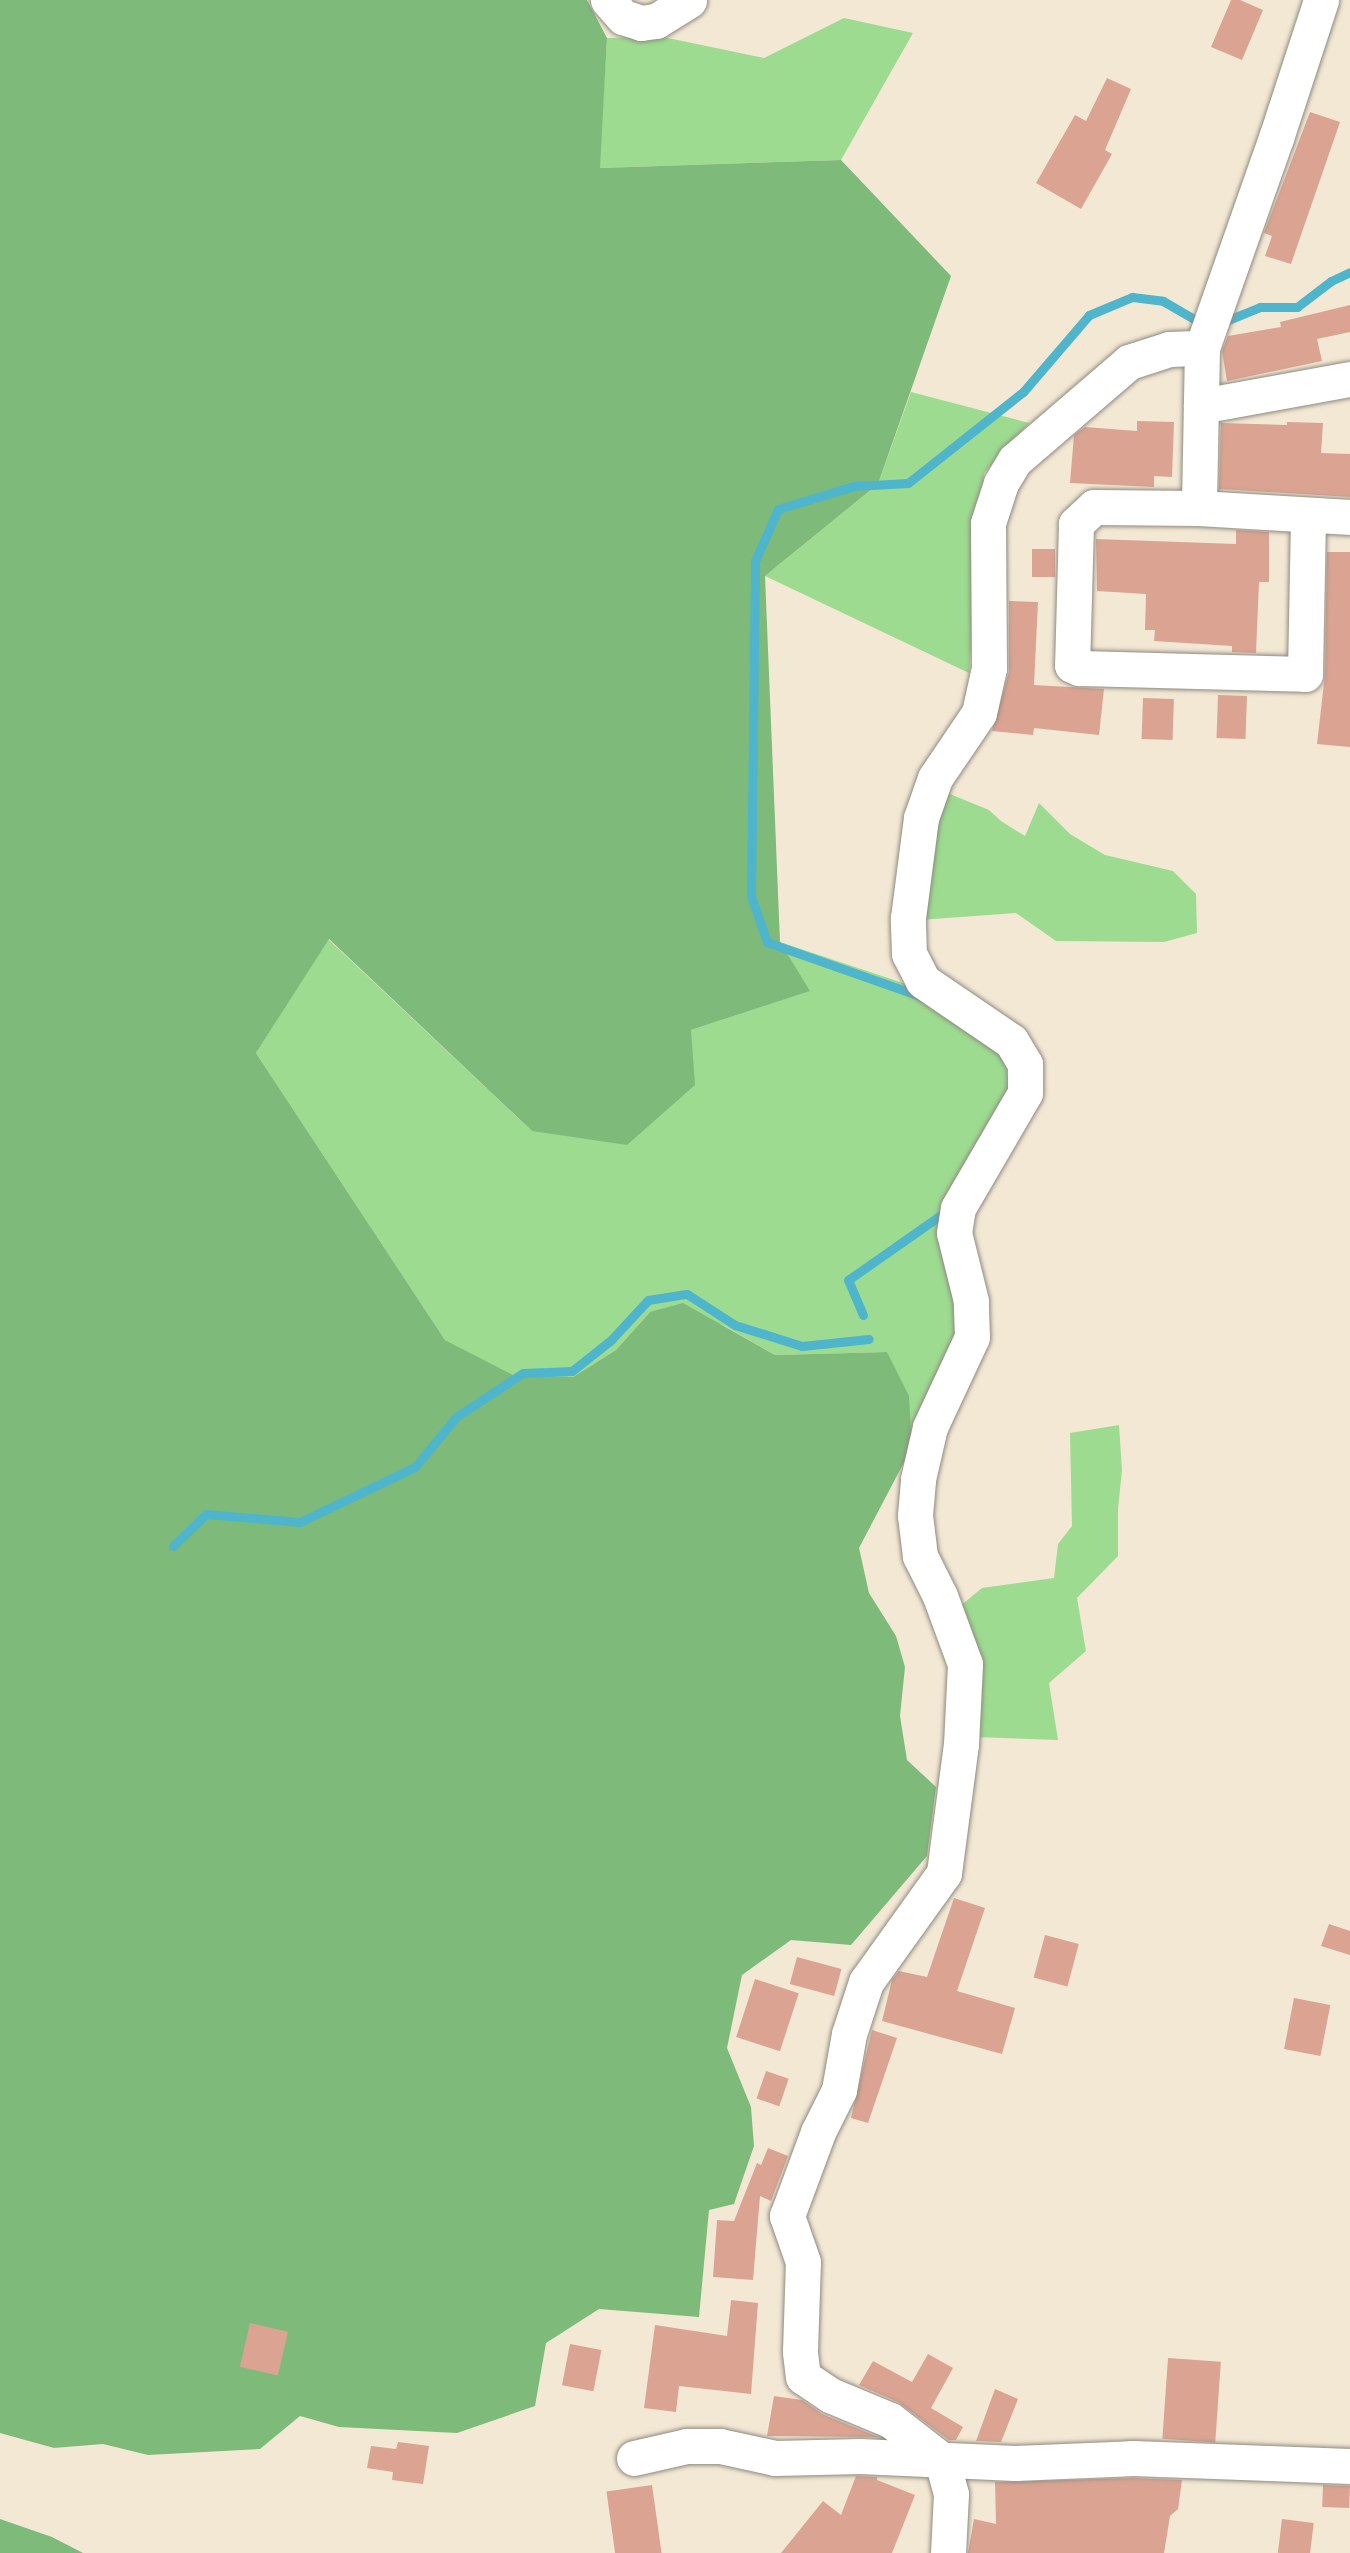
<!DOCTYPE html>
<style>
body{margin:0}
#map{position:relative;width:1350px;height:2553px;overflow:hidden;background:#f3e8d4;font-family:"EB Garamond",serif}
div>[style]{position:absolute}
.green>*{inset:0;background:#9ddb90}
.forest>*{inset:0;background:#7ebb7a}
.stream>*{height:9px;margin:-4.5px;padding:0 4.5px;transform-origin:4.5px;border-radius:4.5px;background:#4eb5cc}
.building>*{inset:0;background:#dba492;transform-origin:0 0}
.roads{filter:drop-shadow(0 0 2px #8f8a80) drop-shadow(0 0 2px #8f8a80)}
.minor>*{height:35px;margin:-17.5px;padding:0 17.5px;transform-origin:17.5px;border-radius:17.5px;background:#fff}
span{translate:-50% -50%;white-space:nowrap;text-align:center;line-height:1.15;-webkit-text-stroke:5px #f6f6f2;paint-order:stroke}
</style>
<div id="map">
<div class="green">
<div style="clip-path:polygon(844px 18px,913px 33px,841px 160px,599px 168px,607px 38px,663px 37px,764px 58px)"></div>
<div style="clip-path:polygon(911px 392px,1029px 423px,984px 473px,969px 673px,765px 576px,878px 484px)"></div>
<div style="clip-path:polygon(940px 790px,989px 810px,1001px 821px,1025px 836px,1039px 803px,1070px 834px,1105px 855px,1173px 871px,1196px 894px,1197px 933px,1164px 942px,1056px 941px,1016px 913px,919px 920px)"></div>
<div style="clip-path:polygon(328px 939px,532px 1131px,691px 1030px,809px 991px,780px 942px,909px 985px,1005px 1058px,1010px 1094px,937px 1217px,961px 1322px,912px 1447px,887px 1352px,775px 1355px,723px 1325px,650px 1312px,616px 1350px,573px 1377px,513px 1376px,445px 1340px,256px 1053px)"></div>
<div style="clip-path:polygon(1119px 1425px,1122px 1470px,1118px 1509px,1118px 1556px,1077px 1598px,1086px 1651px,1049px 1683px,1058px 1740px,974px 1737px,953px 1612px,982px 1588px,1054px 1578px,1058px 1544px,1072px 1526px,1070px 1433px)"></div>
</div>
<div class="forest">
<div style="clip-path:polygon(0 0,587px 0,607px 38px,600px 168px,841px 160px,951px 276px,878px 484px,765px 576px,780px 942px,810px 991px,691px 1030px,695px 1085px,627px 1145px,532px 1131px,329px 939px,256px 1053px,445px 1340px,513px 1375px,573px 1377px,616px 1350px,650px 1312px,683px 1303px,775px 1355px,887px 1352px,909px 1396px,912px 1447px,859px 1548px,869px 1593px,896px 1636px,905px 1667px,900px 1716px,907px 1760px,936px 1787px,927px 1856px,851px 1945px,791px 1940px,742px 1975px,727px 2048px,751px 2107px,754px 2146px,734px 2204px,709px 2210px,699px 2317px,599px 2309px,546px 2343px,535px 2406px,457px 2433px,339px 2427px,300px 2416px,260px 2449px,148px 2455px,103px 2444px,54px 2448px,0 2433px)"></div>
<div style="clip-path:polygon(0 2519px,52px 2537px,83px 2553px,0 2553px)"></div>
</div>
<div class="stream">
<div style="left:1228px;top:320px;width:35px;rotate:-22deg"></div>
<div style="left:1260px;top:307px;width:37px"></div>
<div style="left:1297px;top:307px;width:43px;rotate:-37.4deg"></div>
<div style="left:1331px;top:281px;width:21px;rotate:-25deg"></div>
<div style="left:920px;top:996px;width:162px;rotate:-160.6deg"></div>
<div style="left:767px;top:942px;width:49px;rotate:-109.2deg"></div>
<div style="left:751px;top:896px;width:335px;rotate:-89.3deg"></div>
<div style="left:755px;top:561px;width:57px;rotate:-66.1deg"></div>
<div style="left:778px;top:509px;width:79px;rotate:-16.8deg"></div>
<div style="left:854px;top:486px;width:54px;rotate:-3.2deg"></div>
<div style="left:908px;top:483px;width:147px;rotate:-38.4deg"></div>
<div style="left:1023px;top:392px;width:101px;rotate:-49.4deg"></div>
<div style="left:1089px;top:315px;width:47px;rotate:-22.7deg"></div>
<div style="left:1132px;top:297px;width:31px;rotate:7deg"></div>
<div style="left:1163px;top:301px;width:44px;rotate:30.1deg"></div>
<div style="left:863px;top:1315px;width:38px;rotate:-113deg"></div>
<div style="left:848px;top:1280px;width:122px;rotate:-35deg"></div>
<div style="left:173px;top:1546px;width:46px;rotate:-44.1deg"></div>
<div style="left:206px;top:1514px;width:94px;rotate:4.9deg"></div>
<div style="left:300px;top:1522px;width:127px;rotate:-25.6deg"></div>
<div style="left:415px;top:1467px;width:65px;rotate:-50.6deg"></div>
<div style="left:456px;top:1417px;width:80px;rotate:-33.3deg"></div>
<div style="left:523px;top:1373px;width:49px;rotate:-2.3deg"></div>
<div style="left:572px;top:1371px;width:50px;rotate:-38.5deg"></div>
<div style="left:611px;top:1340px;width:54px;rotate:-47.2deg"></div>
<div style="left:648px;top:1300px;width:39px;rotate:-9deg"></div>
<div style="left:687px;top:1294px;width:57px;rotate:32.9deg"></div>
<div style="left:735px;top:1325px;width:70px;rotate:17.4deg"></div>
<div style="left:802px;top:1346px;width:67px;rotate:-6deg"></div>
</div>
<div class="building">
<div style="clip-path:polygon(1231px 0,1240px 0,1263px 10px,1242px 60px,1211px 47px)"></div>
<div style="clip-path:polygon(1107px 78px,1131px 89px,1105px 150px,1112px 154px,1081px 209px,1036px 183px,1075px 115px,1086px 121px)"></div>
<div style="clip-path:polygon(1310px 112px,1340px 122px,1291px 264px,1265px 256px,1272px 236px,1264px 233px)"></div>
<div style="clip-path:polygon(1350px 305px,1350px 332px,1317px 339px,1322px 361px,1227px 381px,1222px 351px,1228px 336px,1281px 327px,1280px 322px)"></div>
<div style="clip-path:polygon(1137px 421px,1174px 422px,1172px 477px,1154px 476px,1154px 487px,1070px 483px,1074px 435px,1085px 427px,1137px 431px)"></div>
<div style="clip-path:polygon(1287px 422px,1323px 423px,1321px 453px,1350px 454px,1350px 497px,1219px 489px,1221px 423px,1287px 425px)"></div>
<div style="clip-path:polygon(1236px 530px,1269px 532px,1269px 582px,1259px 582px,1256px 653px,1232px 652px,1232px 646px,1154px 641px,1155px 630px,1145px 630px,1146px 594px,1097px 591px,1096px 539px,1236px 544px)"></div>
<div style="left:1032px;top:549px;width:23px;height:28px"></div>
<div style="clip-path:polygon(1327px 552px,1350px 552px,1350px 747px,1317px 744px,1325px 674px)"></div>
<div style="clip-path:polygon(1009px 601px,1038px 602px,1034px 685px,1104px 689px,1099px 735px,1034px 728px,1033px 735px,992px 731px,1009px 672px)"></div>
<div style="left:1218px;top:695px;width:29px;height:43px;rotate:2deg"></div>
<div style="left:1143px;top:698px;width:31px;height:41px;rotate:2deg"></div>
<div style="clip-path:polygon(954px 1898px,985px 1908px,957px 1991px,1015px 2008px,1002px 2054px,882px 2021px,892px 1980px,899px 1971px,927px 1977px)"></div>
<div style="clip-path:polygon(1329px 1924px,1350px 1931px,1350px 1955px,1321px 1946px)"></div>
<div style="left:1045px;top:1935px;width:35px;height:44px;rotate:15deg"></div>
<div style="left:797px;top:1957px;width:46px;height:28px;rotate:15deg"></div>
<div style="left:755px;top:1979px;width:46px;height:61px;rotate:18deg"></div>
<div style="left:1294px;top:1998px;width:37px;height:52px;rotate:11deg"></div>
<div style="clip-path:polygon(872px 2030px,897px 2038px,868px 2123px,851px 2118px)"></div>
<div style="left:766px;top:2071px;width:24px;height:29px;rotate:19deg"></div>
<div style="clip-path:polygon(768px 2148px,788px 2156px,771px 2201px,760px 2196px,753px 2280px,713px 2277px,717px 2220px,734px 2221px,757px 2163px,761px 2165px)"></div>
<div style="clip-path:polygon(731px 2300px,758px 2303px,751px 2394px,679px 2386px,676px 2412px,644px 2408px,655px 2325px,727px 2336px)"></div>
<div style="left:250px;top:2323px;width:39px;height:45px;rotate:13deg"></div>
<div style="left:570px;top:2344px;width:32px;height:42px;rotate:11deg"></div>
<div style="clip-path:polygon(928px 2354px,953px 2368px,931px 2408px,963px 2427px,956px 2440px,949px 2440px,898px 2402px,859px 2385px,873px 2361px,912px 2382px)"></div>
<div style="left:1168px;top:2358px;width:53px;height:81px;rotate:4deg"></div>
<div style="clip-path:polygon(995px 2389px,1018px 2399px,1001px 2442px,976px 2441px)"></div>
<div style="clip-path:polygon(774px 2396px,802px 2400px,822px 2414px,878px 2437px,767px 2436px)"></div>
<div style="clip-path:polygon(398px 2442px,429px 2446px,423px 2484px,392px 2480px,393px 2472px,367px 2468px,371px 2446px,396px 2449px)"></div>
<div style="clip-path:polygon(856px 2476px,877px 2477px,877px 2480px,915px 2495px,892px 2553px,781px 2553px,823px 2501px,841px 2515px)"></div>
<div style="clip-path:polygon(1133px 2478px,1182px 2480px,1178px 2509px,1170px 2516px,1164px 2553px,968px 2553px,974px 2519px,996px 2524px,995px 2482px)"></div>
<div style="left:652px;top:2485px;width:69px;height:46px;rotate:82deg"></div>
<div style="left:1323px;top:2485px;width:27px;height:22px;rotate:2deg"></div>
<div style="left:1282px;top:2519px;width:32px;height:34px;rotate:7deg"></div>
</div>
<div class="roads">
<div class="minor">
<div style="left:608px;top:0;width:23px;rotate:49deg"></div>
<div style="left:623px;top:17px;width:19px;rotate:18deg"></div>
<div style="left:641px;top:23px;width:15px;rotate:-8deg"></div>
<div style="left:656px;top:21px;width:39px;rotate:-32deg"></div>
<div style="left:1202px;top:348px;width:160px;rotate:91.1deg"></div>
<div style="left:1199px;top:508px;width:105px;rotate:-179.5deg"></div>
<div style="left:1094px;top:507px;width:25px;rotate:137deg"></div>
<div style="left:1076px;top:524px;width:141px;rotate:91.6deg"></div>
<div style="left:1072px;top:665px;width:8px;rotate:23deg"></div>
<div style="left:1079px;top:668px;width:226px;rotate:1.5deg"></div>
<div style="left:1305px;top:674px;width:159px;rotate:-88.9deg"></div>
<div style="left:1201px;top:406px;width:151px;rotate:-10.3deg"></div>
<div style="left:1199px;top:508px;width:151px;rotate:3.4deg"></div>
<div style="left:634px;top:2458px;width:54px;rotate:-12.8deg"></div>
<div style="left:687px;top:2446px;width:33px"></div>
<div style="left:720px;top:2446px;width:56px;rotate:12.3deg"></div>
<div style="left:775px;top:2458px;width:85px;rotate:-1.3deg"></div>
<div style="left:860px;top:2456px;width:155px;rotate:2.6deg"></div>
<div style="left:1015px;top:2463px;width:118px;rotate:-2.4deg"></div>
<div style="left:1133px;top:2458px;width:217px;rotate:2.1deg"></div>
<div style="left:948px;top:2553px;width:59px;rotate:-87.1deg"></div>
<div style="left:951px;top:2494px;width:35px;rotate:-105deg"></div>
<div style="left:942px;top:2460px;width:66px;rotate:-142.4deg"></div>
<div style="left:890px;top:2420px;width:65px;rotate:-157.4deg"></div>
<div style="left:830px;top:2395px;width:32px;rotate:-146deg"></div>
<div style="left:803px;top:2377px;width:26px;rotate:-97deg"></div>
<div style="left:800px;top:2351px;width:89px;rotate:-88.1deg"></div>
<div style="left:803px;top:2262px;width:49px;rotate:-109.2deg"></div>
<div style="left:787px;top:2216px;width:90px;rotate:-69.7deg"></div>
<div style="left:818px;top:2132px;width:47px;rotate:-63.4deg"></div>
<div style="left:839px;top:2090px;width:57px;rotate:-79.9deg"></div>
<div style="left:849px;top:2034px;width:55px;rotate:-71.9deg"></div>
<div style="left:866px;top:1982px;width:134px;rotate:-54.4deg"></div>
<div style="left:944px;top:1873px;width:130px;rotate:-82.5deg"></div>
<div style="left:961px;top:1744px;width:80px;rotate:-87.1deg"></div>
<div style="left:965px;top:1664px;width:72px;rotate:-110.2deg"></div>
<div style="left:940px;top:1596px;width:45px;rotate:-116.6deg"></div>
<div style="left:920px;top:1556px;width:41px;rotate:-97deg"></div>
<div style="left:915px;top:1515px;width:36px;rotate:-85deg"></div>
<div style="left:918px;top:1479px;width:53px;rotate:-77deg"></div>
<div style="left:930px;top:1427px;width:99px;rotate:-65deg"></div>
<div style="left:972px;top:1337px;width:36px;rotate:-92deg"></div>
<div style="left:971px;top:1301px;width:70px;rotate:-104deg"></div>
<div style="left:954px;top:1233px;width:25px;rotate:-81deg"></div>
<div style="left:958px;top:1208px;width:133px;rotate:-59.8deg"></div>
<div style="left:1025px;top:1093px;width:29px;rotate:-90deg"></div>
<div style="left:1025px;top:1064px;width:27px;rotate:-121deg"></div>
<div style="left:1011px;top:1041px;width:107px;rotate:-145.7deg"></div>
<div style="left:923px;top:981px;width:30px;rotate:-117deg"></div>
<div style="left:909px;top:954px;width:36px;rotate:-92deg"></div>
<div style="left:908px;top:918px;width:101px;rotate:-82.6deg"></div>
<div style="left:921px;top:818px;width:42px;rotate:-70.7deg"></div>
<div style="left:935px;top:778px;width:78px;rotate:-55.9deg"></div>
<div style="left:979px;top:713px;width:46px;rotate:-77.5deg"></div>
<div style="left:989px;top:668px;width:145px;rotate:-90.4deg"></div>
<div style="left:988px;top:523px;width:42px;rotate:-72deg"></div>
<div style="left:1001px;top:483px;width:27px;rotate:-59deg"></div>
<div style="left:1015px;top:460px;width:150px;rotate:-40.7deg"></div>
<div style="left:1129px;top:362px;width:42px;rotate:-18deg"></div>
<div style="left:1169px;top:349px;width:33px;rotate:-2deg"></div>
<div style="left:1202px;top:348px;width:223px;rotate:-70.6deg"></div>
<div style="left:1276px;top:138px;width:145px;rotate:-71.9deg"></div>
</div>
</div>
</div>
